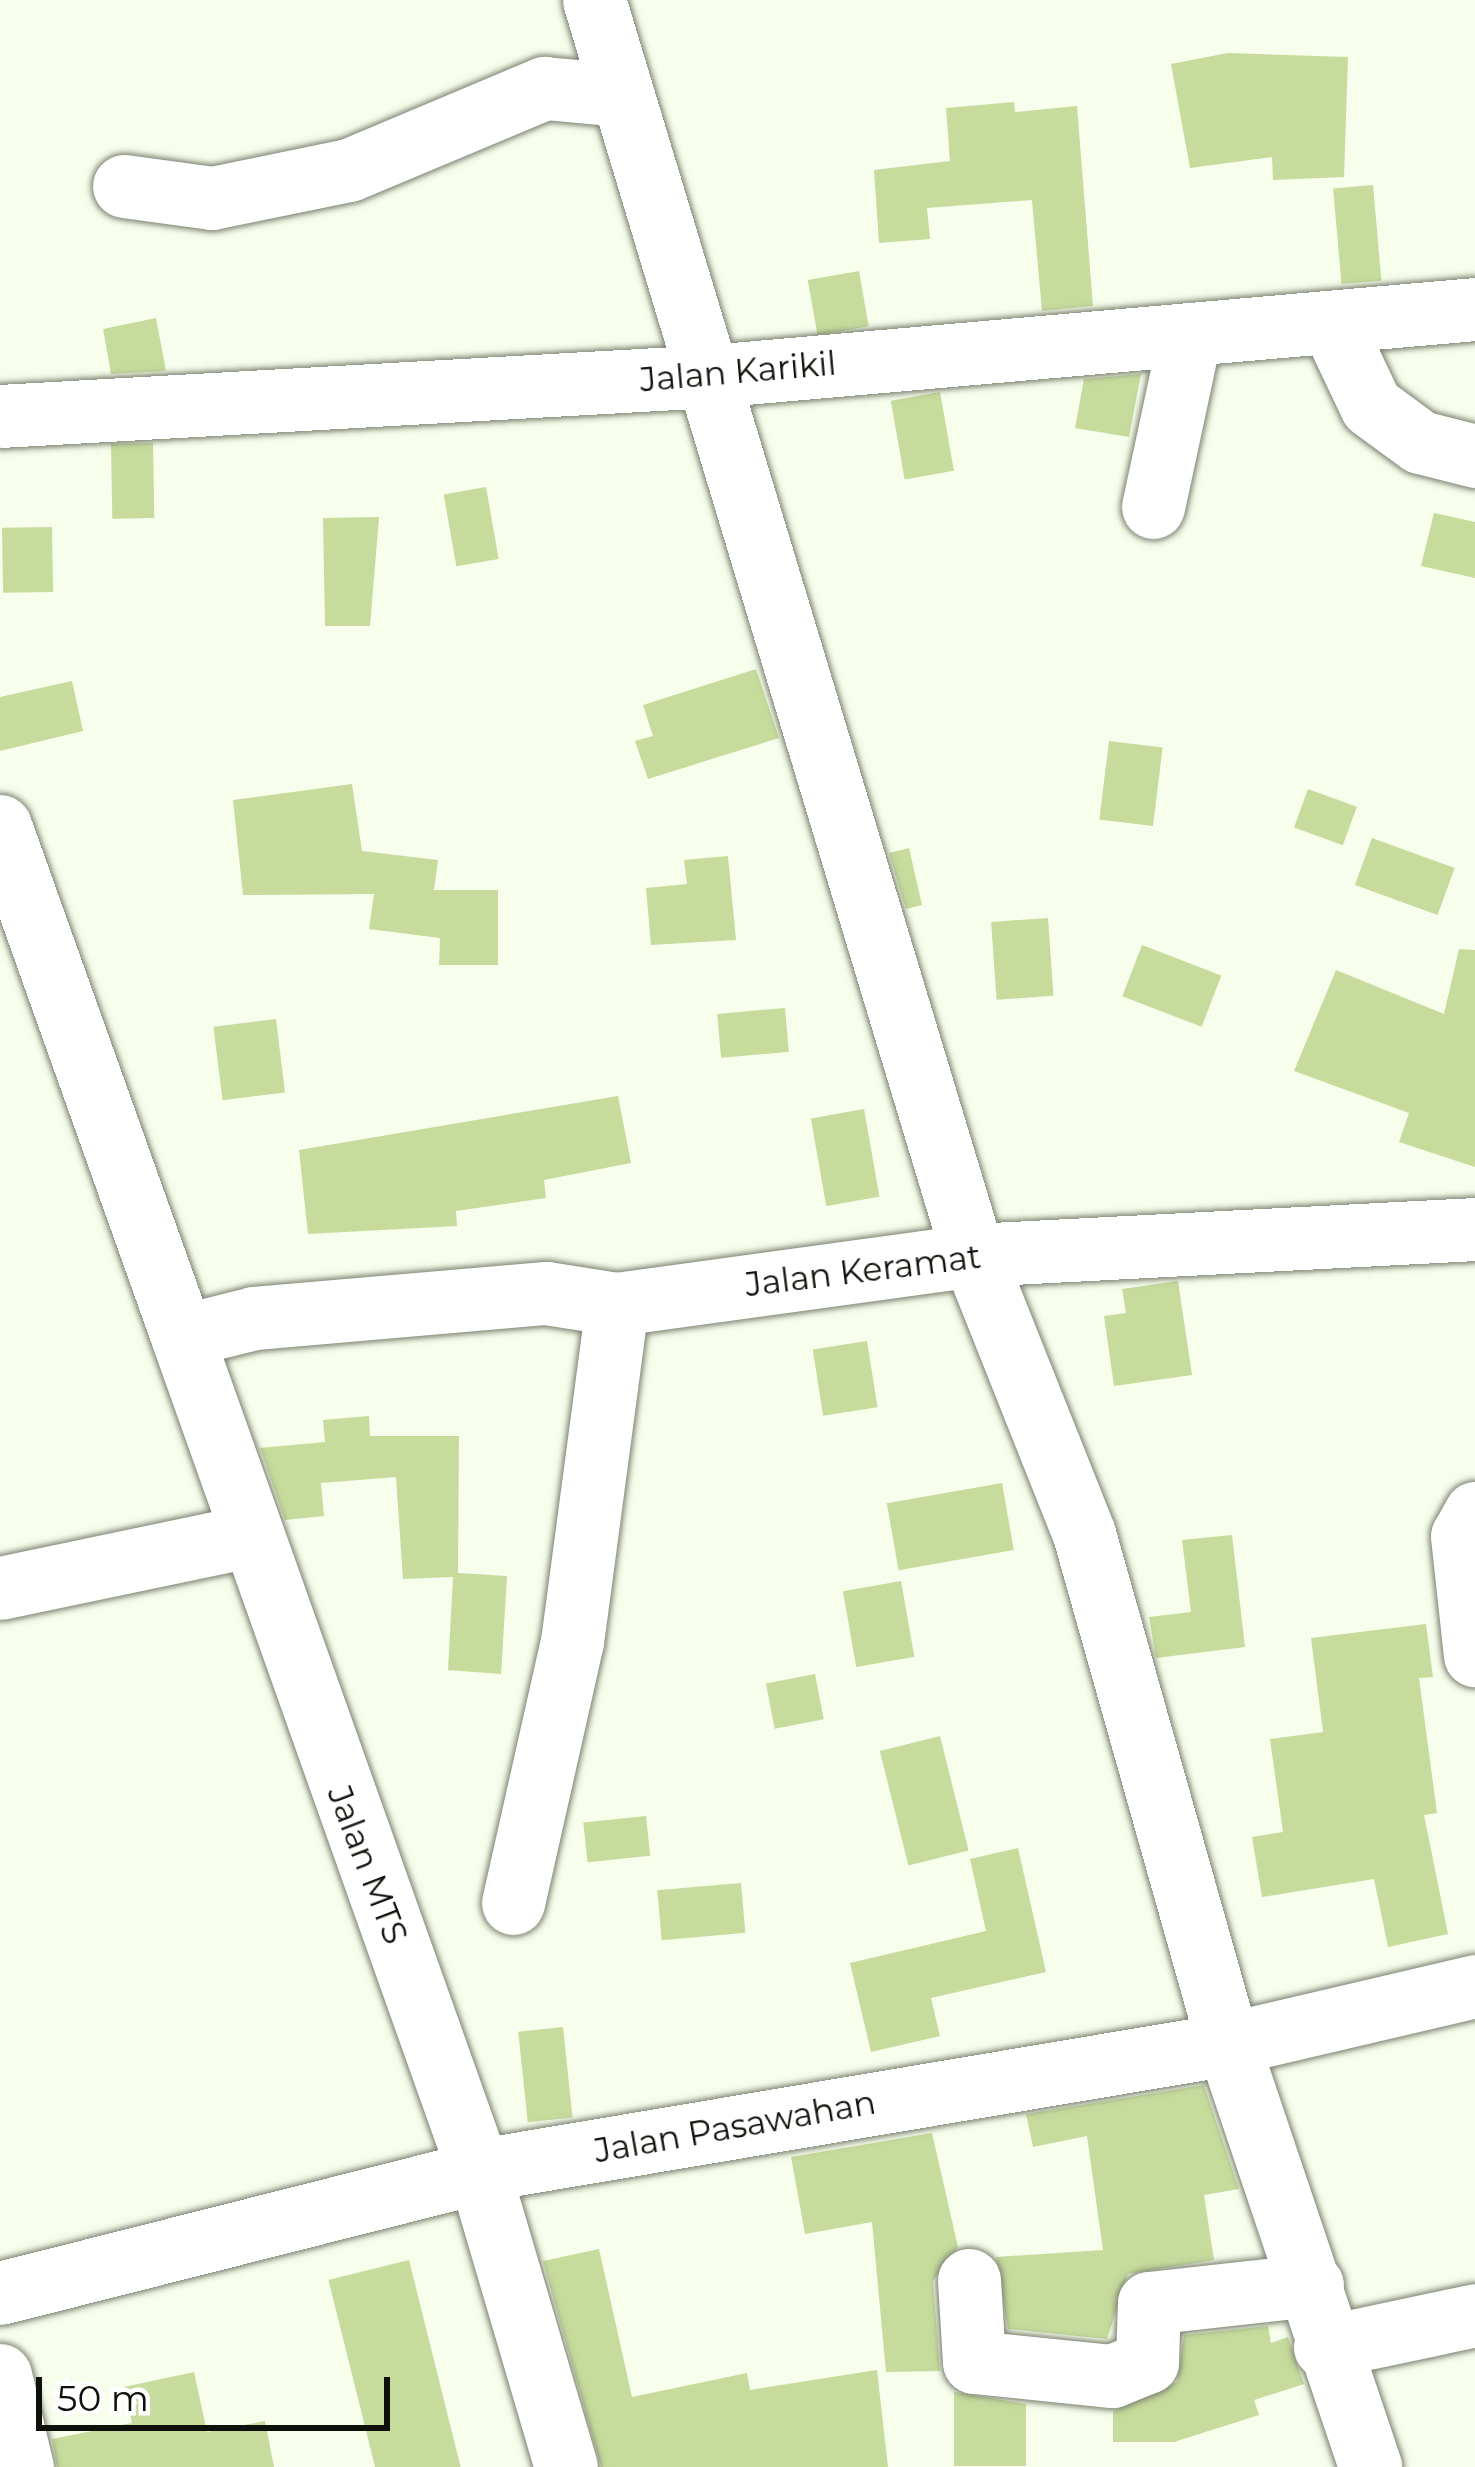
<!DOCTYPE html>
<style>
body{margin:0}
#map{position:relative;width:1475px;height:2467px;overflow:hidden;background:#f7feec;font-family:Montserrat,sans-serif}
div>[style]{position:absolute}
.building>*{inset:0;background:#c6db9c;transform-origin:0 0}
.roads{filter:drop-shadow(0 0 3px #7b8170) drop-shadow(0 0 3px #7b8170)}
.minor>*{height:63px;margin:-31.5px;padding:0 31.5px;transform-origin:31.5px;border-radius:31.5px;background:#fff}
span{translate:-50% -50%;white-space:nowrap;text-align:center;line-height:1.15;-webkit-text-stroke:12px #fff;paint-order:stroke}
.street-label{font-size:33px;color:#0e110a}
.scale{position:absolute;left:36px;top:2377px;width:354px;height:54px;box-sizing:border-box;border:6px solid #0e110a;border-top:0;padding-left:15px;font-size:36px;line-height:42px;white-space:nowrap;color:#0e110a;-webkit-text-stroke:9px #fff;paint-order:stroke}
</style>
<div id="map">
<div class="building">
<div style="clip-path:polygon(1228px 53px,1348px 57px,1344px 177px,1273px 180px,1272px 157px,1190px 168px,1171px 64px)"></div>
<div style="clip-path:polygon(1014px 102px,1015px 112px,1077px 106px,1093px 306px,1042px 311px,1032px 200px,927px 208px,930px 239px,879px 243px,874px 170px,950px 161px,946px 108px)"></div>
<div style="left:1373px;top:185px;width:96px;height:40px;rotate:85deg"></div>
<div style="left:859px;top:271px;width:56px;height:52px;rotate:80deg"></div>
<div style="clip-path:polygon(156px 318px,166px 371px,111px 374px,103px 329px)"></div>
<div style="clip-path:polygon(1141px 374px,1129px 437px,1075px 428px,1084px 379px)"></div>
<div style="left:940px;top:392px;width:80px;height:50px;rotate:80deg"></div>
<div style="left:153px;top:443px;width:75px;height:42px;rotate:89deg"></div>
<div style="left:486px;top:487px;width:73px;height:43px;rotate:80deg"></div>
<div style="clip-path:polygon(1434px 513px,1475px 522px,1475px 578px,1421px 566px)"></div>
<div style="clip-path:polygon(379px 517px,370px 626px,325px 626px,323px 518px)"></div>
<div style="left:52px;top:527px;width:65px;height:50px;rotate:89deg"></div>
<div style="clip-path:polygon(756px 669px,779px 738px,648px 779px,635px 741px,653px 736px,643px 705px)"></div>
<div style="clip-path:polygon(72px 681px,83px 731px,0 751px,0 697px)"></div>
<div style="left:1109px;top:741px;width:54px;height:79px;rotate:7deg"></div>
<div style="clip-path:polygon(352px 784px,362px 851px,438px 860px,434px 890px,498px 890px,498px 965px,439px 965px,440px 938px,369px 929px,374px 894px,243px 895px,233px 800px)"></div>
<div style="left:1308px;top:789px;width:52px;height:41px;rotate:20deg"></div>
<div style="left:1372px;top:838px;width:88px;height:50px;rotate:20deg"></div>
<div style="clip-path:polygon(909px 848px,922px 905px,906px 909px,889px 853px)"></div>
<div style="clip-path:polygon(728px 856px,736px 940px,651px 945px,646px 888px,687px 884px,684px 860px)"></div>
<div style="left:1048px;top:918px;width:78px;height:57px;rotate:86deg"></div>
<div style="left:1142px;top:945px;width:85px;height:55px;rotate:21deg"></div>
<div style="clip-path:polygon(1459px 949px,1475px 950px,1475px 1167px,1399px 1142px,1409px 1113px,1294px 1071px,1336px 970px,1444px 1014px)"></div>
<div style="left:785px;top:1008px;width:44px;height:68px;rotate:85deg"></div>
<div style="left:276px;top:1019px;width:74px;height:63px;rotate:83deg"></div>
<div style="clip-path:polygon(618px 1096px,631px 1163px,544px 1180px,546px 1198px,456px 1211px,457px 1226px,308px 1234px,299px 1150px)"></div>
<div style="left:864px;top:1109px;width:89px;height:54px;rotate:80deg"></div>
<div style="clip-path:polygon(1178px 1281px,1192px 1375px,1114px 1386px,1104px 1316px,1126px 1313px,1122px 1289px)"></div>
<div style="left:867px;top:1341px;width:67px;height:55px;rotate:81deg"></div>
<div style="clip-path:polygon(369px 1416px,370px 1436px,459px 1436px,458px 1573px,507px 1576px,501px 1674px,448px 1670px,453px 1577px,403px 1579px,396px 1477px,321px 1483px,324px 1516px,285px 1520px,260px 1448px,325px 1442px,323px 1420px)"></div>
<div style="left:1002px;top:1483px;width:68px;height:117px;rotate:80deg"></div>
<div style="clip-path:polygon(1232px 1535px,1245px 1647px,1156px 1658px,1149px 1617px,1191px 1612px,1182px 1540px)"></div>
<div style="left:901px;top:1581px;width:77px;height:59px;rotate:80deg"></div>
<div style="clip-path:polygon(1426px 1624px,1433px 1677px,1419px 1678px,1437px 1813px,1424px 1815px,1448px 1934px,1388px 1947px,1374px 1879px,1262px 1897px,1252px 1837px,1283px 1832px,1270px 1739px,1323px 1732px,1311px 1638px)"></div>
<div style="left:815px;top:1674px;width:46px;height:50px;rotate:79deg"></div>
<div style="left:940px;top:1736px;width:118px;height:62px;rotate:76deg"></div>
<div style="left:646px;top:1816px;width:40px;height:63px;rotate:84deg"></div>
<div style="clip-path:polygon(1018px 1848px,1046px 1972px,931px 1998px,940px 2036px,871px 2052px,850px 1963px,986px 1931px,970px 1859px)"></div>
<div style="left:741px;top:1883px;width:50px;height:84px;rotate:85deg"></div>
<div style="left:563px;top:2027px;width:91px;height:45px;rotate:84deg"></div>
<div style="clip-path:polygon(1204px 2085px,1239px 2189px,1204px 2195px,1214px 2260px,1128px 2274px,1107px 2339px,1008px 2329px,996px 2257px,1103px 2250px,1087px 2136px,1033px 2147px,1026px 2114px)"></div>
<div style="clip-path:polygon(932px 2133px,958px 2247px,933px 2281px,940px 2371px,886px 2372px,872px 2222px,805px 2234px,791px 2157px)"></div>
<div style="clip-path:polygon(599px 2249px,632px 2397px,747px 2373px,750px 2390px,877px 2370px,888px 2467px,601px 2467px,543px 2261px)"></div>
<div style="left:409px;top:2260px;width:213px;height:83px;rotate:76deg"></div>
<div style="clip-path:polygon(1268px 2326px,1271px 2343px,1288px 2337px,1304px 2384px,1254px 2400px,1259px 2415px,1174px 2442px,1113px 2442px,1113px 2411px,1177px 2382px,1184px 2335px)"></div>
<div style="clip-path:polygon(194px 2372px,207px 2432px,265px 2421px,274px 2467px,57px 2467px,52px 2439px,132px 2423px,124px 2387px)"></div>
<div style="clip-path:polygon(954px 2392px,1026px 2404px,1026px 2466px,954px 2466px)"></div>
</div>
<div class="roads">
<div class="minor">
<div style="left:594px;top:0;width:1311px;rotate:73.2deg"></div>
<div style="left:973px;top:1255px;width:300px;rotate:68.3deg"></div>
<div style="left:1084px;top:1534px;width:530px;rotate:74.23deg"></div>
<div style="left:1228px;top:2044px;width:446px;rotate:71.4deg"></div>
<div style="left:124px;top:186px;width:89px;rotate:7.8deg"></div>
<div style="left:212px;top:198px;width:140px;rotate:-11.6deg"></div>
<div style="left:349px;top:170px;width:212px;rotate:-22.8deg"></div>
<div style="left:544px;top:88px;width:77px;rotate:5.2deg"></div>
<div style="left:1334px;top:328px;width:86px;rotate:64.6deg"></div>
<div style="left:1371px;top:406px;width:61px;rotate:36.3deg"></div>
<div style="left:1420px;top:442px;width:57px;rotate:14.3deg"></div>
<div style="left:0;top:416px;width:712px;rotate:-3.22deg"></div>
<div style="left:711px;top:376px;width:767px;rotate:-5.01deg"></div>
<div style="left:1153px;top:507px;width:177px;rotate:-77.9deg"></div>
<div style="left:0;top:826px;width:542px;rotate:70.36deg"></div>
<div style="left:1475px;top:1513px;width:26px;rotate:119deg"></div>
<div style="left:1462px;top:1536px;width:120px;rotate:83.8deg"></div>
<div style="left:0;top:1588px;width:250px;rotate:-11.8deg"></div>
<div style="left:513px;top:1903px;width:268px;rotate:-77.3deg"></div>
<div style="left:572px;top:1642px;width:341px;rotate:-82.4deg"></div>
<div style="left:969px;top:2280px;width:82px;rotate:86.5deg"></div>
<div style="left:974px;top:2362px;width:139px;rotate:5.8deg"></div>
<div style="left:1112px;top:2376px;width:38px;rotate:-22deg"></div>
<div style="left:1147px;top:2362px;width:59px;rotate:-88.1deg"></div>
<div style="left:1149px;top:2303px;width:164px;rotate:-6.3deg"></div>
<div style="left:0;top:2293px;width:514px;rotate:-14.2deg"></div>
<div style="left:498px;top:2167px;width:740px;rotate:-9.56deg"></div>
<div style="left:1228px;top:2044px;width:254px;rotate:-13.2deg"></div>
<div style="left:1325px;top:2347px;width:153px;rotate:-12deg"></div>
<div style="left:0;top:2375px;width:95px;rotate:76.6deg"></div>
<div style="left:566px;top:2467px;width:308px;rotate:-106.4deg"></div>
<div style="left:479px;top:2172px;width:887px;rotate:-109.56deg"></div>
<div style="left:182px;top:1336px;width:74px;rotate:-14deg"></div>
<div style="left:254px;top:1318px;width:293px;rotate:-4.9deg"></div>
<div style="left:546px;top:1293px;width:72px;rotate:8.8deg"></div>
<div style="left:617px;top:1304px;width:359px;rotate:-7.8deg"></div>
<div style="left:973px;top:1255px;width:503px;rotate:-2.96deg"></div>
</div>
</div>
<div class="street-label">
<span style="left:738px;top:372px;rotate:-5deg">Jalan Karikil</span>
<span style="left:863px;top:1271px;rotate:-7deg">Jalan Keramat</span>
<span style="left:367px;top:1865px;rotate:69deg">Jalan MTS</span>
<span style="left:735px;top:2127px;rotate:-10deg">Jalan Pasawahan</span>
</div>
<div class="scale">50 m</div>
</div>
